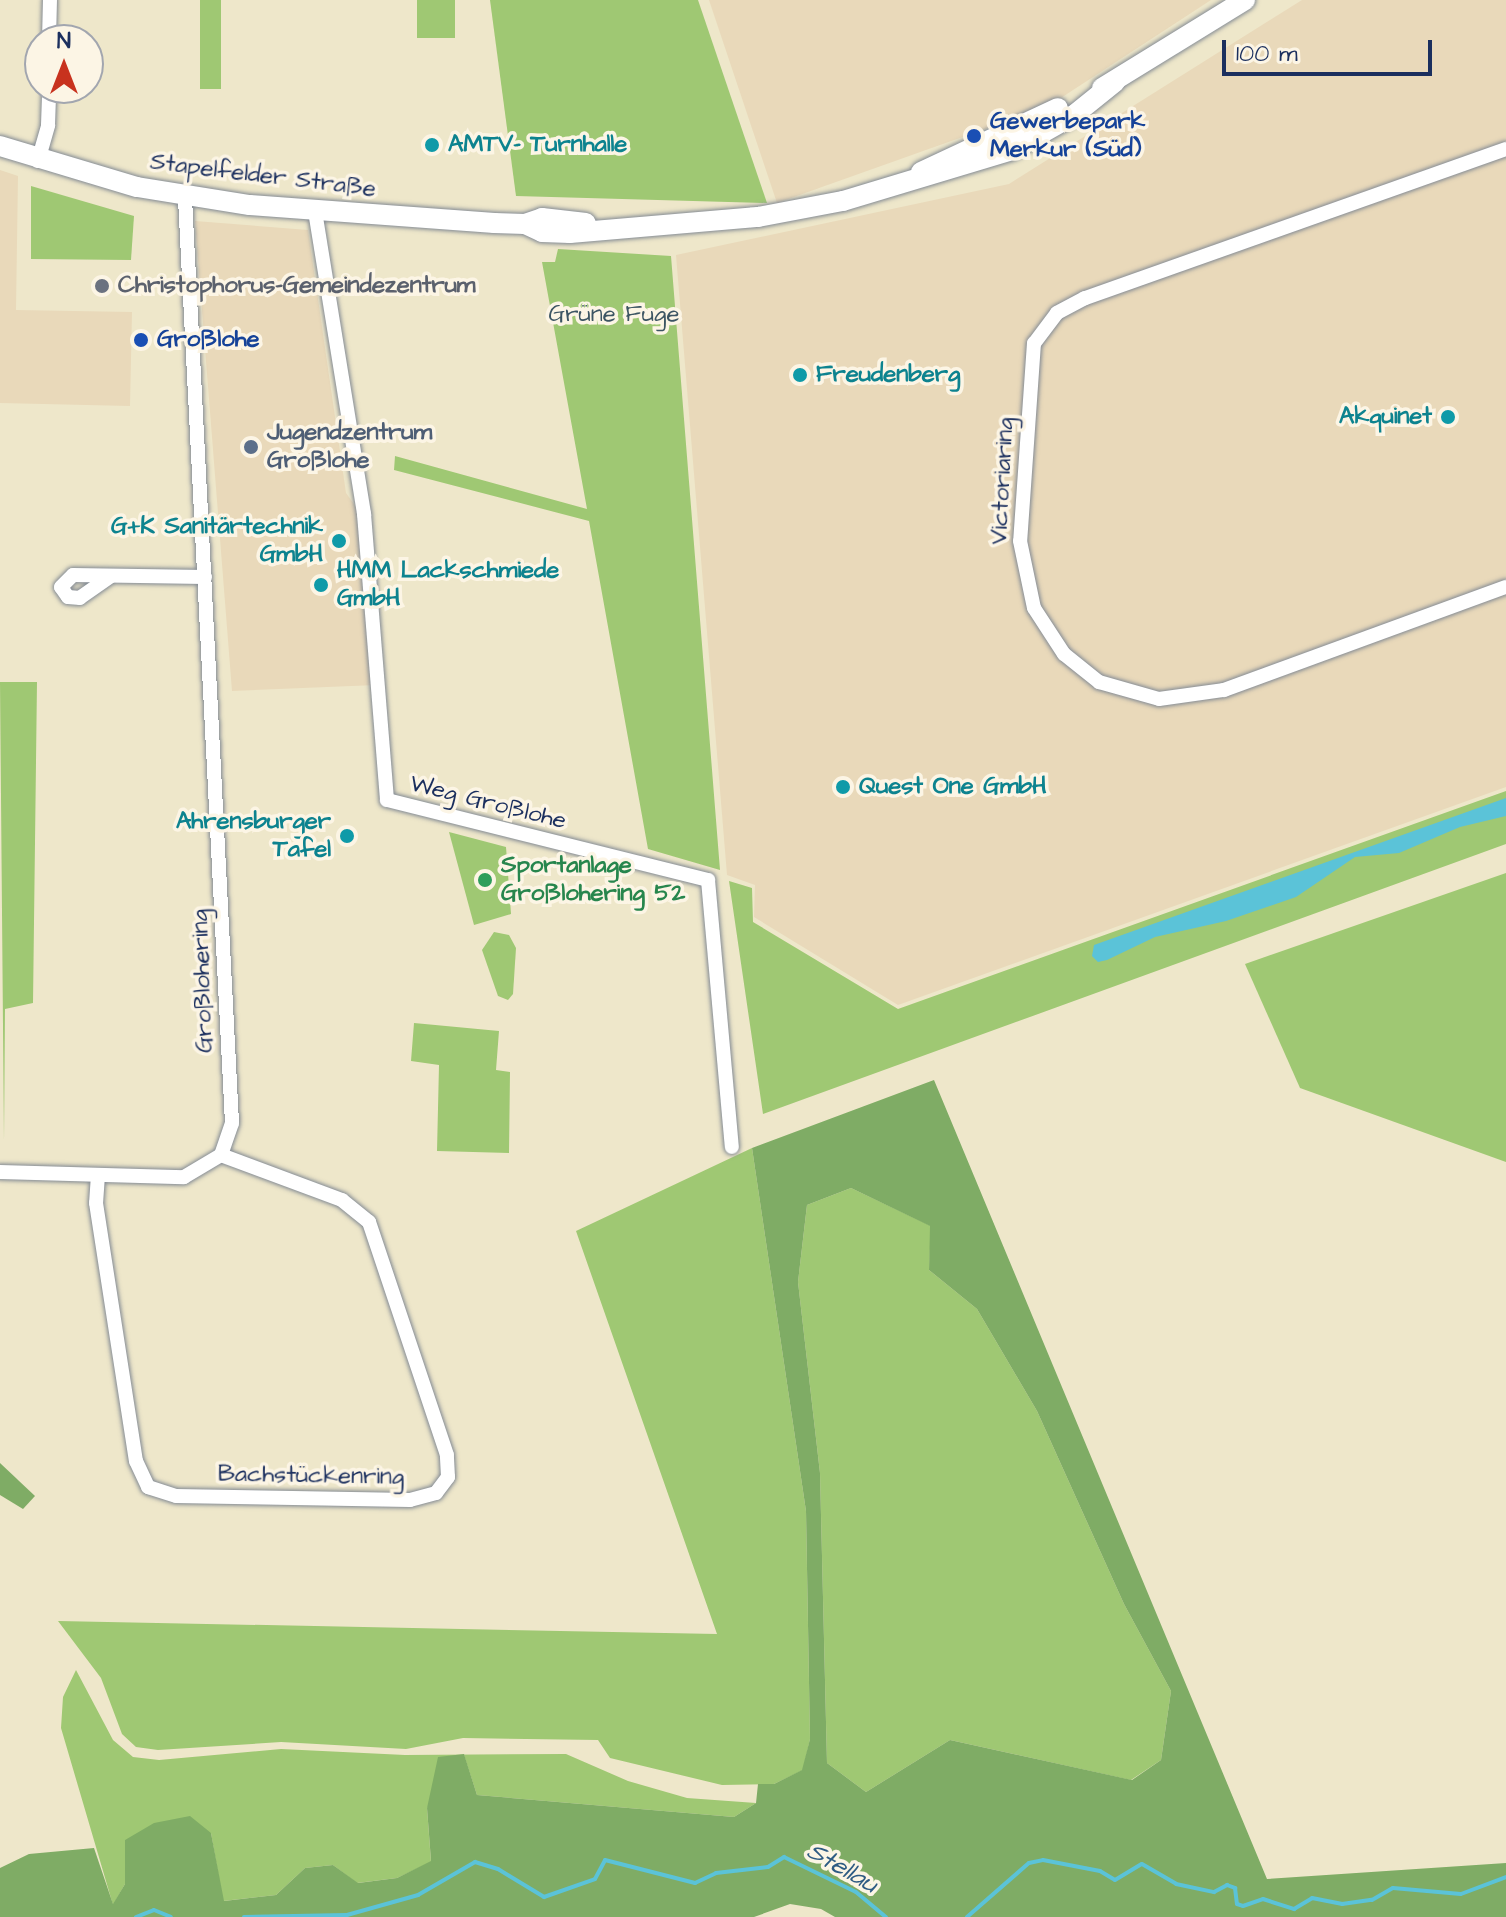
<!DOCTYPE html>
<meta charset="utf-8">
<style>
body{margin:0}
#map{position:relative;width:1506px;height:1917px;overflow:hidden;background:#eee7ca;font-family:"Architects Daughter",sans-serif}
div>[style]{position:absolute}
.built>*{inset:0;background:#e9d9ba}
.green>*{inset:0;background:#9fc873;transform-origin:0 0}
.forest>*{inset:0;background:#7fac65}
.water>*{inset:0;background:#5bc3d8}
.stream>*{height:4px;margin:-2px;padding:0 2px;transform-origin:2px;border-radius:2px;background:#5bc3d8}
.roads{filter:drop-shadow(0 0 2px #848b94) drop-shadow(0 0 2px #848b94)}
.street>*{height:14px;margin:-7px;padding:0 7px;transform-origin:7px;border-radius:7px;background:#fff}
.secondary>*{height:20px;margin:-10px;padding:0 10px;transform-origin:10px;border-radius:10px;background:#fff}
.dots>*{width:22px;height:22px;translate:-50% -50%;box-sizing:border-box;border:4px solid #fcf5e5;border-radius:50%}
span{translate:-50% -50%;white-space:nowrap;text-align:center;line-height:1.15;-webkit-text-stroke:7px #fcf5e5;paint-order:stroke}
.transit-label{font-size:24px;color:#164399;font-weight:700}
.left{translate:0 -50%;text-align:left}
.culture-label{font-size:24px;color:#0d838f;font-weight:700}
.right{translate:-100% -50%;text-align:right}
.street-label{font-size:24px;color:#1b2f5e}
.worship-label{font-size:24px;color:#5b616d;font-weight:700}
.park-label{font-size:24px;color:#3c5563}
.service-label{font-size:24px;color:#4e5e75;font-weight:700}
.leisure-label{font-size:24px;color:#27864d;font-weight:700}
.water-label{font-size:26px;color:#2e5b83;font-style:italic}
.north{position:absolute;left:24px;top:24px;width:80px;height:80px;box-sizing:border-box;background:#fcf5e5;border:2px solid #a2a6af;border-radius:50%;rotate:0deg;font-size:22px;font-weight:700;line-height:32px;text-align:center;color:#1b2f5e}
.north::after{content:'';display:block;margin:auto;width:28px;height:36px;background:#c8321e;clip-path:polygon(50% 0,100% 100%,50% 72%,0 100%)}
.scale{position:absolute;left:1222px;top:40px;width:210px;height:36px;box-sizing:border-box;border:4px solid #1b2f5e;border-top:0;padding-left:10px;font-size:24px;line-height:28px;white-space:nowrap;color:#1b2f5e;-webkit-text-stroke:6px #fcf5e5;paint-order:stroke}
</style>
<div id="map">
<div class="built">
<div style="clip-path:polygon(709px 0,1211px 0,1047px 107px,777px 203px)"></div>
<div style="clip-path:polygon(1302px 0,1506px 0,1506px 787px,898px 1005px,754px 917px,755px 885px,727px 875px,676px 255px,1009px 184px)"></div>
<div style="clip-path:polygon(0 170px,18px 176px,16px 310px,132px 312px,130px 406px,0 403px)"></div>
<div style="clip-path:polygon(195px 221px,308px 230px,346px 493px,361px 514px,376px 685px,232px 691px)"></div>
</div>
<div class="green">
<div style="left:200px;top:0;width:21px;height:89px"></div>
<div style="left:417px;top:0;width:38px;height:38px"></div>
<div style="clip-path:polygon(490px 0,698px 0,767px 203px,516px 196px)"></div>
<div style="clip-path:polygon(31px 186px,134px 216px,131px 260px,31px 259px)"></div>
<div style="clip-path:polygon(558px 249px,671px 256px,720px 870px,648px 849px,589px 521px,394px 470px,395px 456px,587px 509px,542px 262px,555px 262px)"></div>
<div style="clip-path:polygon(0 682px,37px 682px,33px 1003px,5px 1009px,4px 1142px)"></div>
<div style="clip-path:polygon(1506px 791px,1506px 844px,763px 1114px,729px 881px,752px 888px,753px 922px,898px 1009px)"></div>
<div style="clip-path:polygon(449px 832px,506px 847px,511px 914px,474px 925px)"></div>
<div style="clip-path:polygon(1506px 873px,1506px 1162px,1300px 1088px,1245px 964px)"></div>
<div style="clip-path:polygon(494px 932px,509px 935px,516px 948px,513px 994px,508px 1000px,498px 996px,482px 950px)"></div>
<div style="clip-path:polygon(414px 1023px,499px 1031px,496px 1070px,510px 1072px,509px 1153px,437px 1151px,439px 1065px,411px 1061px)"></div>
<div style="clip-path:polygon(752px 1148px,806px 1511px,810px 1739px,803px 1770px,774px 1784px,722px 1785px,610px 1758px,598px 1740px,463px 1738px,406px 1749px,281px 1742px,158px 1750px,136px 1747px,122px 1734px,101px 1678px,58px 1621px,717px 1634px,576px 1231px)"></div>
<div style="clip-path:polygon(851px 1188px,931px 1226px,929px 1270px,977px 1309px,1037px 1411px,1124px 1604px,1171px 1691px,1161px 1760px,1131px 1780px,950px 1740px,866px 1792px,827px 1763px,820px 1473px,798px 1282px,807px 1205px)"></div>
<div style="clip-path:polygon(76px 1670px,113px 1740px,133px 1757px,159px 1760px,281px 1749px,405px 1755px,566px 1754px,628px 1781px,687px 1798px,756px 1803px,734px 1817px,477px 1795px,464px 1755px,427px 1808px,431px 1862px,397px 1878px,357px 1883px,333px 1865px,305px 1868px,276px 1895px,223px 1901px,211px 1833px,125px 1840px,125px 1884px,113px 1905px,61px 1728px,63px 1697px)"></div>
</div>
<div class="forest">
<div style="clip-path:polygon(evenodd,934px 1080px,1267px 1879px,1506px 1863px,1506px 1917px,835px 1917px,821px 1909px,790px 1904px,754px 1917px,0 1917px,0 1868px,29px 1854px,94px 1848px,113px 1904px,125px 1884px,125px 1840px,154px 1823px,190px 1816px,211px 1833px,224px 1901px,276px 1895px,305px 1868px,333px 1865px,358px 1883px,397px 1878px,431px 1861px,427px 1808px,438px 1757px,464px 1754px,477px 1795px,734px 1817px,756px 1803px,758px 1784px,774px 1784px,802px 1770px,810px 1739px,806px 1511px,752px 1148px,934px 1080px,851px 1188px,930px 1226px,929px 1270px,977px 1309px,1037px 1411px,1124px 1604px,1171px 1691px,1161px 1760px,1132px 1780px,950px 1740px,866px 1792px,827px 1763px,820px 1473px,798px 1282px,807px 1205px,851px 1188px)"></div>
<div style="clip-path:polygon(0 1463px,35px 1496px,23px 1509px,0 1495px)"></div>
</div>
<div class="water">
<div style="clip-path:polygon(1506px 798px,1506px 816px,1460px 827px,1399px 853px,1355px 857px,1296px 897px,1226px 921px,1155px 937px,1107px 960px,1098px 962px,1092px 956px,1094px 945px)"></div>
</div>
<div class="stream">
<div style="left:136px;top:1917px;width:19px;rotate:-21deg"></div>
<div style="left:154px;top:1910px;width:18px;rotate:22deg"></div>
<div style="left:244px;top:1917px;width:103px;rotate:-1.1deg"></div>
<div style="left:347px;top:1915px;width:74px;rotate:-15.7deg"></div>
<div style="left:418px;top:1895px;width:66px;rotate:-30.1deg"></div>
<div style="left:475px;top:1862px;width:24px;rotate:17deg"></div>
<div style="left:498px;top:1869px;width:54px;rotate:31.3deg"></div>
<div style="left:544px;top:1897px;width:54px;rotate:-19.4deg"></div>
<div style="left:595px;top:1879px;width:21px;rotate:-62deg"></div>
<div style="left:605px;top:1860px;width:93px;rotate:14.3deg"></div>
<div style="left:695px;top:1883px;width:23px;rotate:-25deg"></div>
<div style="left:716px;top:1873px;width:52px;rotate:-6.6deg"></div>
<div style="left:768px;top:1867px;width:19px;rotate:-32deg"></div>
<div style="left:784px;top:1857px;width:80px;rotate:25.9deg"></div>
<div style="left:856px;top:1892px;width:39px;rotate:40deg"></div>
<div style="left:967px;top:1917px;width:82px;rotate:-41.1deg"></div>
<div style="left:1029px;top:1863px;width:14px;rotate:-12deg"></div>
<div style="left:1043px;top:1860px;width:58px;rotate:10.9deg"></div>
<div style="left:1100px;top:1871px;width:17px;rotate:31deg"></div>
<div style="left:1115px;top:1880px;width:31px;rotate:-31deg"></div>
<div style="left:1142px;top:1864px;width:39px;rotate:30deg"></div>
<div style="left:1176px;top:1884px;width:39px;rotate:12deg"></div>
<div style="left:1214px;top:1892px;width:15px;rotate:-28deg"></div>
<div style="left:1227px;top:1885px;width:9px;rotate:21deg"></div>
<div style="left:1235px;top:1888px;width:16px;rotate:83deg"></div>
<div style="left:1237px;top:1904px;width:6px;rotate:18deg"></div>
<div style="left:1243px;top:1906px;width:21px;rotate:-19deg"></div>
<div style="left:1263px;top:1899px;width:33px;rotate:18deg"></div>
<div style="left:1294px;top:1909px;width:21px;rotate:-31deg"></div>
<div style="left:1312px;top:1898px;width:31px;rotate:11deg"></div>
<div style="left:1342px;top:1904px;width:30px;rotate:-8deg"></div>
<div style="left:1372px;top:1900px;width:24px;rotate:-30deg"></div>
<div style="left:1393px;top:1888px;width:68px;rotate:5deg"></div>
<div style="left:1461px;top:1894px;width:48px;rotate:-20.7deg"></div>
</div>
<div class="roads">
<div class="street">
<div style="left:49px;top:40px;width:40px;rotate:-88.6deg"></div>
<div style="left:1506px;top:149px;width:447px;rotate:160.5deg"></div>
<div style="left:1085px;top:298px;width:32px;rotate:152deg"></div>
<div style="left:1057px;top:313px;width:38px;rotate:127deg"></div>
<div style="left:1034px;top:343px;width:198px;rotate:94deg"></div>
<div style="left:1020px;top:541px;width:68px;rotate:78.2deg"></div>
<div style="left:1034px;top:608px;width:55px;rotate:56.9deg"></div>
<div style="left:1064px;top:654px;width:45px;rotate:38.7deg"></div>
<div style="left:1099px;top:682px;width:62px;rotate:15.8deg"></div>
<div style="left:1159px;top:699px;width:66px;rotate:-7.9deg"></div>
<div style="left:1224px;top:690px;width:300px;rotate:-20.1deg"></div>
<div style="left:38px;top:161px;width:37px;rotate:-74deg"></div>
<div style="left:48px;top:125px;width:37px;rotate:-88deg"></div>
<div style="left:315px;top:211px;width:307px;rotate:80.8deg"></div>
<div style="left:364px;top:514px;width:287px;rotate:85.4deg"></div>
<div style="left:387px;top:800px;width:331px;rotate:14deg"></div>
<div style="left:708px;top:880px;width:268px;rotate:84.9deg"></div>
<div style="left:111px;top:576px;width:38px;rotate:145deg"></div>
<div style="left:80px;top:598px;width:12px;rotate:-175deg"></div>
<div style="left:68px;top:597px;width:12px;rotate:-125deg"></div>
<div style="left:61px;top:587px;width:17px;rotate:-45deg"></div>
<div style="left:73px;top:575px;width:132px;rotate:0.9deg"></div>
<div style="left:0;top:1172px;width:184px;rotate:1.6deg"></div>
<div style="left:184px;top:1177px;width:43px;rotate:-30.7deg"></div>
<div style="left:221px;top:1155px;width:34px;rotate:-71deg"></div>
<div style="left:232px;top:1123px;width:927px;rotate:-92.91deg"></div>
<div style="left:98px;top:1175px;width:28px;rotate:94deg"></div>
<div style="left:96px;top:1203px;width:261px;rotate:81.2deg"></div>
<div style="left:136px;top:1461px;width:29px;rotate:65deg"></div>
<div style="left:148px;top:1487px;width:29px;rotate:18deg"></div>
<div style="left:176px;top:1496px;width:234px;rotate:1deg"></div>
<div style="left:410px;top:1500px;width:27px;rotate:-15deg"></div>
<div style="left:436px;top:1493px;width:20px;rotate:-53deg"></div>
<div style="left:448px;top:1477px;width:22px;rotate:-93deg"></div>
<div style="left:447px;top:1455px;width:246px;rotate:-108.5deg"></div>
<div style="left:369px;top:1222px;width:35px;rotate:-141deg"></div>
<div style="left:342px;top:1200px;width:129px;rotate:-159.6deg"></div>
</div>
<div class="secondary">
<div style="left:1102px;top:88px;width:168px;rotate:-31.6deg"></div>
<div style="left:0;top:146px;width:143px;rotate:16.7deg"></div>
<div style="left:137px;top:187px;width:114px;rotate:9.1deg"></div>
<div style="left:250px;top:205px;width:245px;rotate:4.2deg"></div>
<div style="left:494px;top:223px;width:31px;rotate:2deg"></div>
<div style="left:525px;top:224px;width:18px;rotate:-19deg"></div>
<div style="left:542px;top:218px;width:44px;rotate:6.5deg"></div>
<div style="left:921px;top:172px;width:151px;rotate:-25deg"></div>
<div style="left:525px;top:224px;width:19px;rotate:25deg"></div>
<div style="left:542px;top:232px;width:28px;rotate:2deg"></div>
<div style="left:570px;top:233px;width:189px;rotate:-4.9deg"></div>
<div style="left:758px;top:217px;width:86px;rotate:-10.7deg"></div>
<div style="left:843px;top:201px;width:177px;rotate:-16.8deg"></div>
<div style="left:1012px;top:150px;width:71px;rotate:-29.4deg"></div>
<div style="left:1074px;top:115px;width:53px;rotate:-38.8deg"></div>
</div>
</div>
<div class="dots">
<div style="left:974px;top:136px;background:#1a4fb4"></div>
<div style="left:432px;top:145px;background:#0f9aa8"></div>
<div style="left:102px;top:286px;background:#6b7280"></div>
<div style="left:141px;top:340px;background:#1a4fb4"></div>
<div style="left:800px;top:375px;background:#0f9aa8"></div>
<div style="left:1448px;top:417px;background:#0f9aa8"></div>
<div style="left:251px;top:447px;background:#5c6f8a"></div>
<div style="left:339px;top:541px;background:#0f9aa8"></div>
<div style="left:321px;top:585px;background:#0f9aa8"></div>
<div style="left:843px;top:787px;background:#0f9aa8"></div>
<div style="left:347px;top:836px;background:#0f9aa8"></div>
<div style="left:485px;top:880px;background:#2e9e5b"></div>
</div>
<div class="transit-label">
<span class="left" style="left:990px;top:136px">Gewerbepark<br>Merkur (Süd)</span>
<span class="left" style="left:157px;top:340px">Großlohe</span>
</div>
<div class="culture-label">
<span class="left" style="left:448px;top:145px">AMTV- Turnhalle</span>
<span class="left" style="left:816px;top:375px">Freudenberg</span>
<span class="right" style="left:1432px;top:417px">Akquinet</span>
<span class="right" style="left:323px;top:541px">G+K Sanitärtechnik<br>GmbH</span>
<span class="left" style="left:337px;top:585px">HMM Lackschmiede<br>GmbH</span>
<span class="left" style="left:859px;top:787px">Quest One GmbH</span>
<span class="right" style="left:331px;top:836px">Ahrensburger<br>Tafel</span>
</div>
<div class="street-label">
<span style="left:263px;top:176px;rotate:7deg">Stapelfelder Straße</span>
<span style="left:1003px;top:481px;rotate:-87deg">Victoriaring</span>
<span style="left:488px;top:803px;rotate:14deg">Weg Großlohe</span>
<span style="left:203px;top:981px;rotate:-92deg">Großlohering</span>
<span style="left:311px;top:1476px;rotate:1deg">Bachstückenring</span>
</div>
<div class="worship-label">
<span class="left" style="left:118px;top:286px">Christophorus-Gemeindezentrum</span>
</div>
<div class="park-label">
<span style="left:614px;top:315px">Grüne Fuge</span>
</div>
<div class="service-label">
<span class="left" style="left:267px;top:447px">Jugendzentrum<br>Großlohe</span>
</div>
<div class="leisure-label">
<span class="left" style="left:501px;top:880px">Sportanlage<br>Großlohering 52</span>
</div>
<div class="water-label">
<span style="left:842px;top:1868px;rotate:30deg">Stellau</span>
</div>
<div class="north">N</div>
<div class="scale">100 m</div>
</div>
